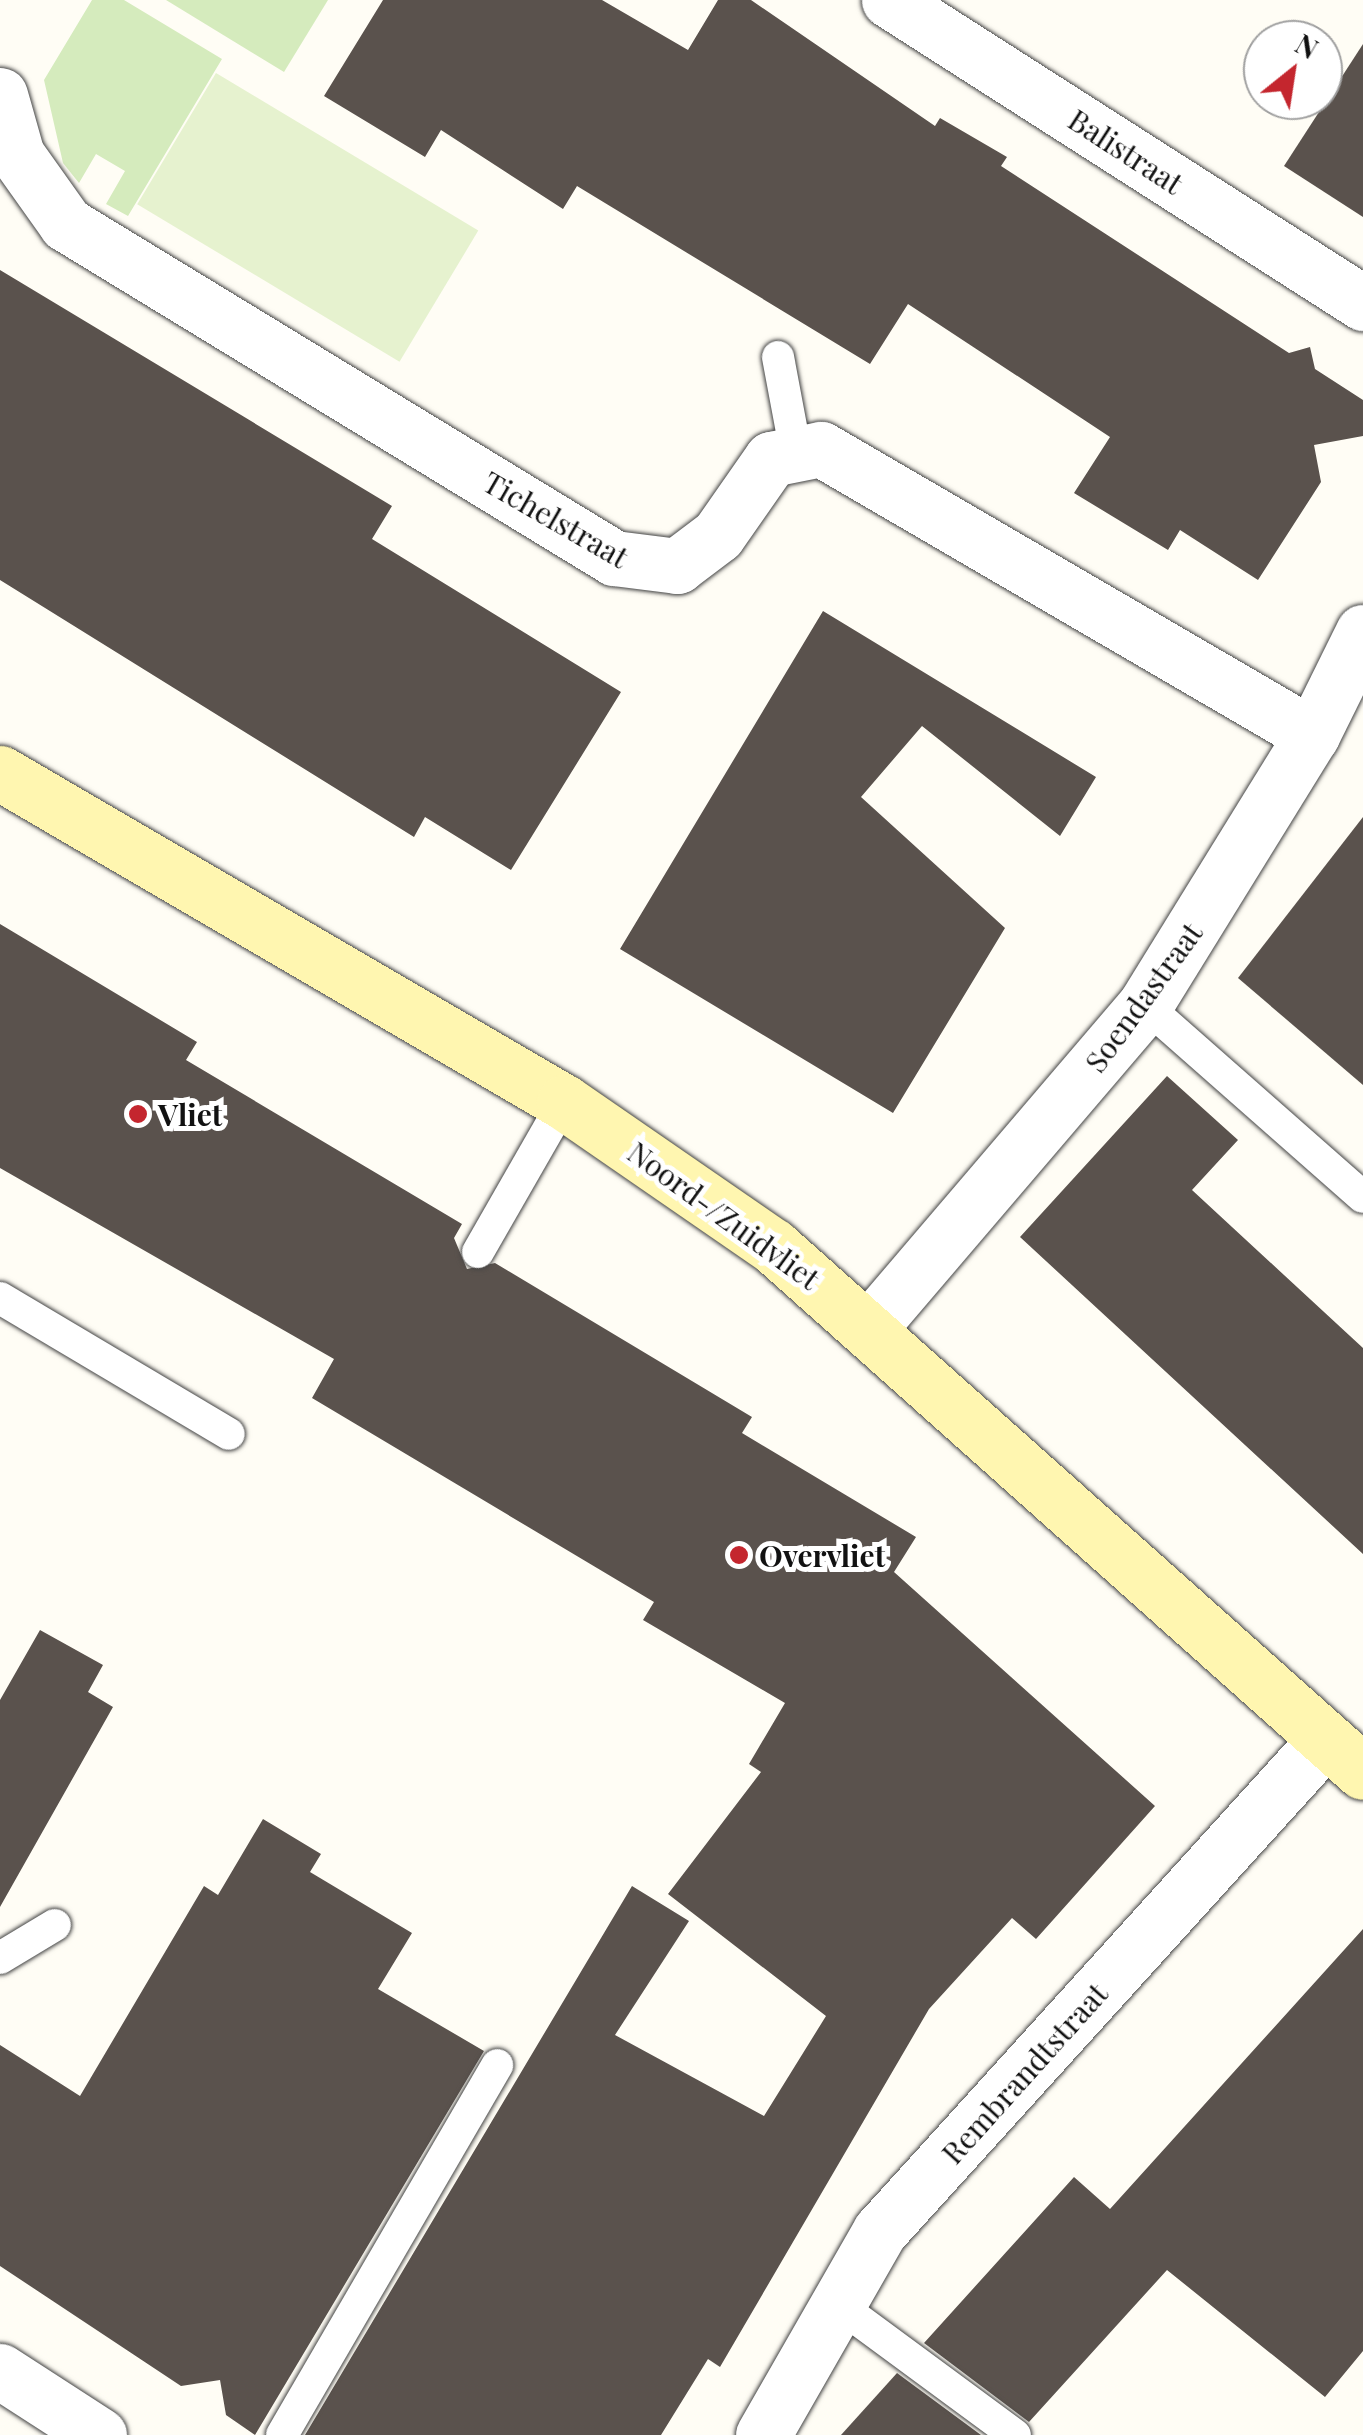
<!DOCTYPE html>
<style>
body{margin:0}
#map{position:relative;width:1363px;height:2435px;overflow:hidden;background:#fffdf5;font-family:"Playfair Display",serif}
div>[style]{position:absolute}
.green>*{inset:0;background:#d5ebbd}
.pitch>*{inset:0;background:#e6f2cf;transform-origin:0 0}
.building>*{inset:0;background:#5a524d}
.roads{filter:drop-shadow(0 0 2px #444) drop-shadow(0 0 2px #444)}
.service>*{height:32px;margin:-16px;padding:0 16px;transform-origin:16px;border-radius:16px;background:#fff}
.minor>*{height:55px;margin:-27.5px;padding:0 27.5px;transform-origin:27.5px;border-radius:27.5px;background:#fff}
.secondary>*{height:55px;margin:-27.5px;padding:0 27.5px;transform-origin:27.5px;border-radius:27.5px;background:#fff6b0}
.dots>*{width:28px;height:28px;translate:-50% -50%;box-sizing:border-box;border:5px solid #fff;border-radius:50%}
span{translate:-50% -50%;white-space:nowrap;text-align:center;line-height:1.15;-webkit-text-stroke:10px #fff;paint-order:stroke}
.street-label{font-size:30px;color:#111}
.poi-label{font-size:30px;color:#111;font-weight:700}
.left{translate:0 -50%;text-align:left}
.north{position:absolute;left:1243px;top:20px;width:100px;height:100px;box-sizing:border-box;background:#fff;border:2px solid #a0a0a0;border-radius:50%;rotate:30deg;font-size:28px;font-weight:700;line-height:40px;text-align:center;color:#111}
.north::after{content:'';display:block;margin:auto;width:35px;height:45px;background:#c4262e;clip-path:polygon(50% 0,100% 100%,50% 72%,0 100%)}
</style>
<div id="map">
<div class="green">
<div style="clip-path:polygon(92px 0,124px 0,222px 59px,128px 216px,106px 204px,125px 171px,96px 154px,79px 183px,63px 163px,44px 80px)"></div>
<div style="clip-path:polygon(166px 0,328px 0,284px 72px)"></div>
</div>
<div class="pitch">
<div style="left:216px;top:73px;width:306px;height:153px;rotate:31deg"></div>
</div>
<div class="building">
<div style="clip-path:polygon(383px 0,602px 0,688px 50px,718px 0,751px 0,935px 126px,940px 118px,1007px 157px,1001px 166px,1289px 353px,1310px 347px,1315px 369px,1363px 400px,1363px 436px,1314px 445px,1321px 482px,1258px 580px,1180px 530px,1168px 550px,1074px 493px,1110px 437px,908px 304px,870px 364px,577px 186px,563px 209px,441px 130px,425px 157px,324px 96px)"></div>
<div style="clip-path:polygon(1363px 44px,1363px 217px,1284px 166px)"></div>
<div style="clip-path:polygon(0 270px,392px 506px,372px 539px,621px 692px,511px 870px,425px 817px,414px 837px,0 580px)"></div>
<div style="clip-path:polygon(823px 611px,1096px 777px,1060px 836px,922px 726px,861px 797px,1005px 928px,893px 1113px,620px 949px)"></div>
<div style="clip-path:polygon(1363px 817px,1363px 1085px,1238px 978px)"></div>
<div style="clip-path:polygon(0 924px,197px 1042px,186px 1060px,462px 1224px,454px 1238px,467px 1269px,495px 1263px,752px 1417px,742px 1433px,916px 1537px,894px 1572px,1155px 1806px,1036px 1939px,1012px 1918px,929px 2009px,720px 2367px,708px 2359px,661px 2435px,305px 2435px,632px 1886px,689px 1921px,615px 2035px,764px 2116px,826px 2016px,668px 1894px,761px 1772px,749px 1764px,785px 1703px,643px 1620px,654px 1602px,312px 1398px,334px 1359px,0 1168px)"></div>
<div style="clip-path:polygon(1167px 1076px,1238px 1140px,1192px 1190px,1363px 1348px,1363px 1554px,1020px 1237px)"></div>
<div style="clip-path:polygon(40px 1630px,103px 1665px,88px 1692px,113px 1707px,0 1907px,0 1700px)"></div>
<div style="clip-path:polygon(263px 1819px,321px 1854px,310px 1872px,412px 1933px,378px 1989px,484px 2051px,255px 2435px,226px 2415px,220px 2380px,181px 2386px,0 2266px,0 2045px,80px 2096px,204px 1886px,218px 1895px)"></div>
<div style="clip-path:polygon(1363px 1929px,1363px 2351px,1325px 2397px,1167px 2270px,1029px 2422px,924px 2343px,1074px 2177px,1110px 2209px)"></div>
<div style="clip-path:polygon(897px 2373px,981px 2435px,841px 2435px)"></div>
</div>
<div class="roads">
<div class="service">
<div style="left:778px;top:357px;width:93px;rotate:79.4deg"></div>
<div style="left:1145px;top:1005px;width:290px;rotate:41.4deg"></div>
<div style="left:478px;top:1252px;width:173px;rotate:-60.2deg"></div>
<div style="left:0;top:1298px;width:266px;rotate:30.7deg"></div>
<div style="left:0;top:1958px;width:64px;rotate:-31deg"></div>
<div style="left:837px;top:2304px;width:221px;rotate:36.4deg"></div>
<div style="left:282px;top:2435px;width:428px;rotate:-59.8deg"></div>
</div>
<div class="minor">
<div style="left:889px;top:0;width:563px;rotate:32.59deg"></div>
<div style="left:0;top:95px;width:62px;rotate:74.2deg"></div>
<div style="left:17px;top:155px;width:85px;rotate:54.6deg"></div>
<div style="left:66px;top:224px;width:642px;rotate:31.36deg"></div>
<div style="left:614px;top:558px;width:64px;rotate:7.2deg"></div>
<div style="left:677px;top:566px;width:51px;rotate:-37.1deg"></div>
<div style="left:718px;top:535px;width:93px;rotate:-55.1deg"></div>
<div style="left:771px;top:459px;width:51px;rotate:-11.3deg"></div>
<div style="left:821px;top:449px;width:568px;rotate:30.22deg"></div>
<div style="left:871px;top:1326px;width:422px;rotate:-49.5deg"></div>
<div style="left:1145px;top:1005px;width:317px;rotate:-58.3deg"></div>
<div style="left:1312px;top:735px;width:115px;rotate:-63.7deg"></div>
<div style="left:0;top:2371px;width:118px;rotate:32.9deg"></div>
<div style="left:763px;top:2435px;width:235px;rotate:-60.2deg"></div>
<div style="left:880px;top:2231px;width:663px;rotate:-47.81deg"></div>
</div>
<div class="secondary">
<div style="left:0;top:773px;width:653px;rotate:30.26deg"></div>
<div style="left:564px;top:1102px;width:254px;rotate:34.6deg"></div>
<div style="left:773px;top:1246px;width:790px;rotate:41.72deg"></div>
</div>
</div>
<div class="dots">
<div style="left:138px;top:1114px;background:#c4262e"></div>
<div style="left:739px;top:1555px;background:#c4262e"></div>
</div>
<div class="street-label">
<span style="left:1126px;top:151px;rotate:33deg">Balistraat</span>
<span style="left:556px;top:519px;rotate:30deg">Tichelstraat</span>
<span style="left:1143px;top:997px;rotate:-54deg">Soendastraat</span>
<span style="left:724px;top:1215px;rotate:36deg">Noord-/Zuidvliet</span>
<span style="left:1024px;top:2073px;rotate:-48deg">Rembrandtstraat</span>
</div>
<div class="poi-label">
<span class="left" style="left:158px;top:1114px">Vliet</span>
<span class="left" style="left:759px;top:1555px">Overvliet</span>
</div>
<div class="north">N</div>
</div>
